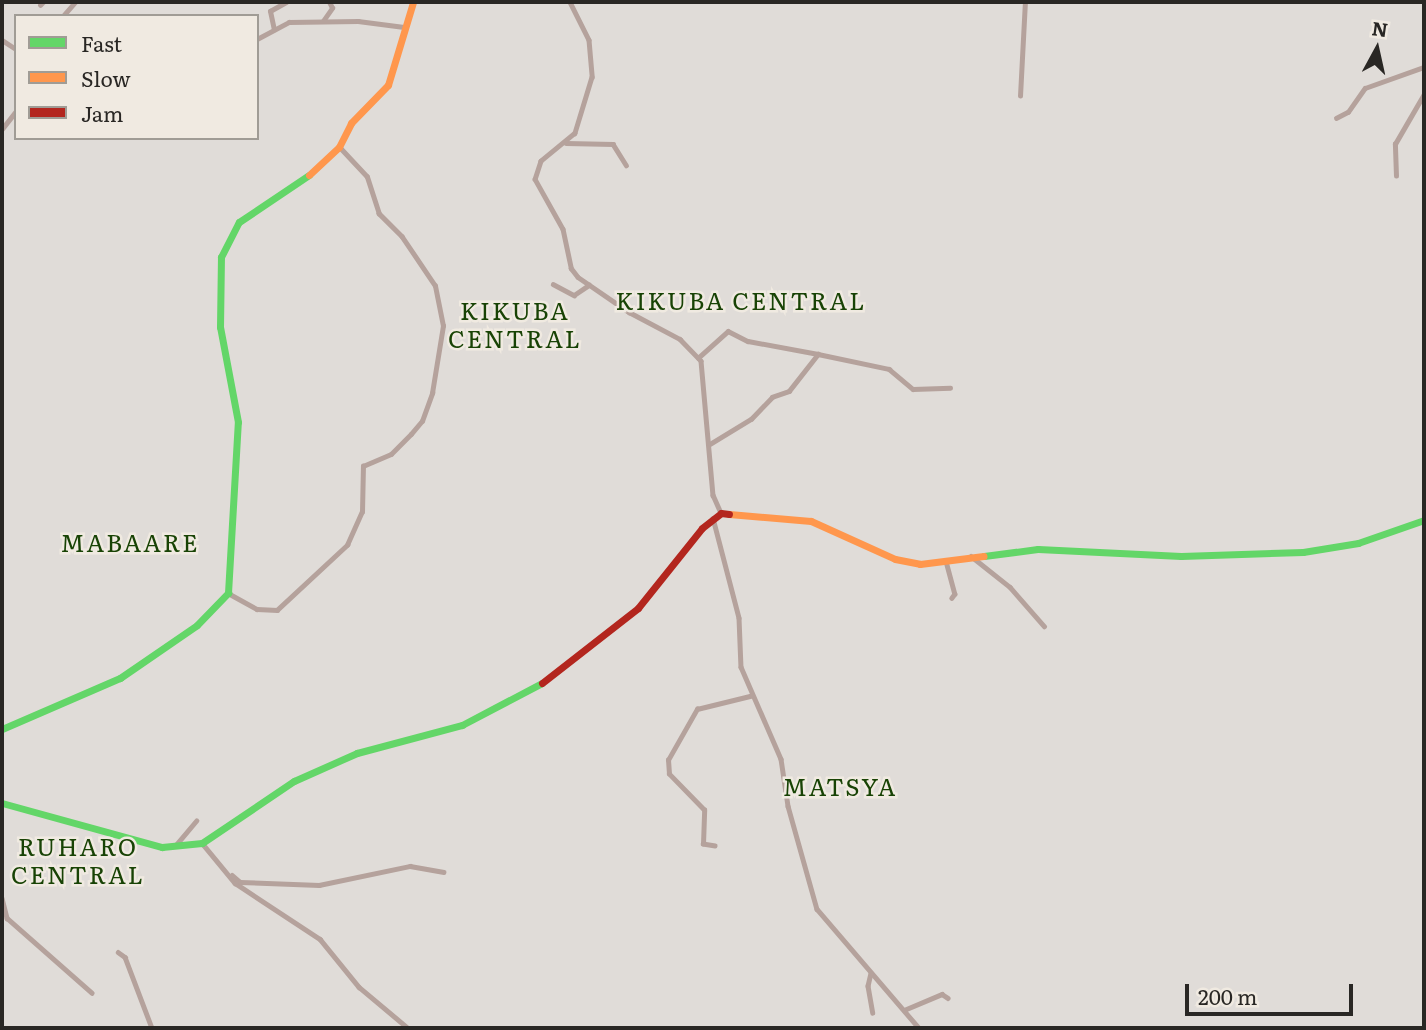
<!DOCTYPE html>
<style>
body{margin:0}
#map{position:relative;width:1426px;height:1030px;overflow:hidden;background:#e0dcd8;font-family:Literata,serif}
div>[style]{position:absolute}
.street>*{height:4.5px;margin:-2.25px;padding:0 2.25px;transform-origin:2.25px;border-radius:2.25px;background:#b5a29c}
.fast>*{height:7px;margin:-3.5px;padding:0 3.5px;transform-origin:3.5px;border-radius:3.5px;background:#63d668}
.slow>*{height:7px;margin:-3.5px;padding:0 3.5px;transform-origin:3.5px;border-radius:3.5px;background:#ff974d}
.jam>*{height:7px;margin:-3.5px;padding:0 3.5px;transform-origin:3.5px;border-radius:3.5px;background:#b3261e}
span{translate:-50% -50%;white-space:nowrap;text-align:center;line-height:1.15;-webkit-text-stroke:5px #f0eae1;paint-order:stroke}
.quarter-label{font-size:24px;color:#184305;letter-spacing:2px}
.frame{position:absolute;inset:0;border:4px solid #292724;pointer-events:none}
.legend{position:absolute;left:14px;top:14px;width:245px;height:126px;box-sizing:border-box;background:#f0eae1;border:2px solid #a09c95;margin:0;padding:9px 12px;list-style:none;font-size:21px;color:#292724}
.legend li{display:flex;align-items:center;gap:14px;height:35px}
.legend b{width:35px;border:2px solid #a09c95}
.north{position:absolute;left:1342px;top:14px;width:70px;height:70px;-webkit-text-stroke:5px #f0eae1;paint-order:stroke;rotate:8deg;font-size:19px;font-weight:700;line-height:28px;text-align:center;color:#292724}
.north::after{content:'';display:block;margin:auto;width:24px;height:32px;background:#292724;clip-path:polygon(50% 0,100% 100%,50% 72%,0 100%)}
.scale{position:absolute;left:1185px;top:984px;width:168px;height:32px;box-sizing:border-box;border:4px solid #292724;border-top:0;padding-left:9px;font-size:21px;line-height:24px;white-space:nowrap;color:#292724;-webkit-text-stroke:5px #f0eae1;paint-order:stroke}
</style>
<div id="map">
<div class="street">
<div style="left:570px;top:2px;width:42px;rotate:63.4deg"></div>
<div style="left:589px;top:40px;width:37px;rotate:85deg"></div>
<div style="left:592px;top:77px;width:59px;rotate:106.9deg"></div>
<div style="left:575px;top:133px;width:44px;rotate:140.5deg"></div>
<div style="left:541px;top:161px;width:19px;rotate:108deg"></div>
<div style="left:535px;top:179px;width:57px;rotate:60.8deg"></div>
<div style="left:563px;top:229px;width:40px;rotate:78deg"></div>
<div style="left:571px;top:268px;width:11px;rotate:52deg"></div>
<div style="left:578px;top:277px;width:62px;rotate:34.5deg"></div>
<div style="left:629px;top:312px;width:58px;rotate:27.9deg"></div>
<div style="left:680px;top:339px;width:30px;rotate:46deg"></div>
<div style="left:701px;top:361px;width:135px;rotate:84.9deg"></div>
<div style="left:713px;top:495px;width:20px;rotate:66deg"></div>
<div style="left:40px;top:5px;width:4px;rotate:-45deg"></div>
<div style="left:63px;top:16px;width:18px;rotate:-49deg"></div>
<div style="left:323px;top:21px;width:16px;rotate:-55deg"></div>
<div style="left:332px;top:8px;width:7px;rotate:-117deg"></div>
<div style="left:274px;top:30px;width:19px;rotate:-102deg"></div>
<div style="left:270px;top:11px;width:18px;rotate:-29deg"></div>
<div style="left:257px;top:39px;width:36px;rotate:-28deg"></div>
<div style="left:289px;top:22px;width:69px;rotate:-0.8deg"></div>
<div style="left:358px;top:21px;width:46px;rotate:7.4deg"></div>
<div style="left:2px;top:40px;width:17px;rotate:33deg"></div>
<div style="left:1020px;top:96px;width:94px;rotate:-87deg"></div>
<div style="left:1336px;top:118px;width:13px;rotate:-27deg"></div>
<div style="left:1348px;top:112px;width:29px;rotate:-55deg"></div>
<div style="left:1365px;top:88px;width:63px;rotate:-19.6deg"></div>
<div style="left:2px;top:129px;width:23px;rotate:-52deg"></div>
<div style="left:566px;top:143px;width:47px;rotate:1.2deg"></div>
<div style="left:613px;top:144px;width:25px;rotate:58deg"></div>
<div style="left:1396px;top:176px;width:32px;rotate:-92deg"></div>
<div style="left:1395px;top:144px;width:58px;rotate:-59.9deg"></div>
<div style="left:553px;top:284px;width:24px;rotate:28deg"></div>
<div style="left:574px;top:295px;width:18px;rotate:-34deg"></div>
<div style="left:698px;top:358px;width:40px;rotate:-42deg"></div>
<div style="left:728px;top:331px;width:22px;rotate:27deg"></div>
<div style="left:748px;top:341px;width:71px;rotate:10.5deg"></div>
<div style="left:710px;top:444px;width:48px;rotate:-31.4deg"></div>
<div style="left:751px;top:419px;width:30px;rotate:-46deg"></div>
<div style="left:772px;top:397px;width:18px;rotate:-19deg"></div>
<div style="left:789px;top:391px;width:47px;rotate:-51.9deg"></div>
<div style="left:818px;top:354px;width:73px;rotate:11.9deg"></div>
<div style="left:889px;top:369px;width:31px;rotate:40deg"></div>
<div style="left:913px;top:389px;width:37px;rotate:-2deg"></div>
<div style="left:713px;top:518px;width:103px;rotate:75.4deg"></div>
<div style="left:739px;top:618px;width:49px;rotate:87.7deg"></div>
<div style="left:741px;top:667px;width:100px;rotate:66.5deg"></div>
<div style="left:781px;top:759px;width:48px;rotate:81.5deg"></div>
<div style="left:788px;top:806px;width:107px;rotate:74.3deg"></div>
<div style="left:817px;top:909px;width:157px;rotate:49.4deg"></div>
<div style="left:971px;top:556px;width:50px;rotate:38.5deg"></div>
<div style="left:1010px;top:587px;width:52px;rotate:48.9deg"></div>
<div style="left:946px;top:561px;width:34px;rotate:75deg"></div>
<div style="left:955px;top:594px;width:5px;rotate:127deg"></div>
<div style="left:228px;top:593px;width:33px;rotate:29deg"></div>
<div style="left:257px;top:609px;width:20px;rotate:3deg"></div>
<div style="left:277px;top:610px;width:96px;rotate:-42.9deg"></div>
<div style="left:347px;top:545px;width:36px;rotate:-66deg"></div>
<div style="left:362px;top:512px;width:46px;rotate:-88.8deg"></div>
<div style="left:363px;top:466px;width:30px;rotate:-23deg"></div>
<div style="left:391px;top:454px;width:28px;rotate:-45deg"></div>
<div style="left:411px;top:434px;width:17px;rotate:-50deg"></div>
<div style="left:422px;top:421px;width:30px;rotate:-70deg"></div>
<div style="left:432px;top:393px;width:68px;rotate:-80.7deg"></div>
<div style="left:443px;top:326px;width:41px;rotate:-101.3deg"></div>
<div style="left:435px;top:286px;width:59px;rotate:-124deg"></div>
<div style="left:402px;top:237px;width:33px;rotate:-135deg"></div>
<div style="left:379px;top:214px;width:39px;rotate:-108deg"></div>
<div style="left:367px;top:177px;width:41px;rotate:-133deg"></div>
<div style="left:202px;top:843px;width:52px;rotate:50.5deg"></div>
<div style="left:235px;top:883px;width:102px;rotate:33.4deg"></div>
<div style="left:320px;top:939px;width:62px;rotate:50.9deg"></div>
<div style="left:359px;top:987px;width:64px;rotate:39.9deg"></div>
<div style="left:175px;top:846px;width:33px;rotate:-50deg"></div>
<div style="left:715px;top:846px;width:12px;rotate:-171deg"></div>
<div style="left:703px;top:844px;width:34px;rotate:-88deg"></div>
<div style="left:704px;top:810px;width:50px;rotate:-134.2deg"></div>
<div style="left:669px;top:774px;width:14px;rotate:-94deg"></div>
<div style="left:668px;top:760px;width:59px;rotate:-60.4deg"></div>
<div style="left:697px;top:709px;width:55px;rotate:-13.8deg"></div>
<div style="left:232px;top:875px;width:11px;rotate:41deg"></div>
<div style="left:240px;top:882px;width:79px;rotate:2.2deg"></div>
<div style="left:319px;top:885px;width:93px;rotate:-11.8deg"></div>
<div style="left:410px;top:866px;width:34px;rotate:10deg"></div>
<div style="left:2px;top:898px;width:21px;rotate:76deg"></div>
<div style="left:7px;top:918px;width:113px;rotate:41.4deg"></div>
<div style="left:118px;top:952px;width:9px;rotate:36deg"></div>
<div style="left:125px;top:957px;width:76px;rotate:69.2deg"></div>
<div style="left:871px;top:973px;width:13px;rotate:103deg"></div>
<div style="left:868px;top:986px;width:27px;rotate:80deg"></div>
<div style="left:904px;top:1010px;width:41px;rotate:-22.8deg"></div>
<div style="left:942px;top:994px;width:7px;rotate:34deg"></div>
</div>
<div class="fast">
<div style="left:984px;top:556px;width:54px;rotate:-7.4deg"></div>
<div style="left:1038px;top:549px;width:143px;rotate:2.8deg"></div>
<div style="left:1181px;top:556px;width:122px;rotate:-1.9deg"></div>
<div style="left:1303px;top:552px;width:56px;rotate:-9.3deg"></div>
<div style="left:1358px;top:543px;width:70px;rotate:-19.2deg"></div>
<div style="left:2px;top:729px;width:129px;rotate:-23.4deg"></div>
<div style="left:120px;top:678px;width:93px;rotate:-34.5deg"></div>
<div style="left:197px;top:625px;width:45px;rotate:-45.9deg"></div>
<div style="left:228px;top:593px;width:171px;rotate:-86.7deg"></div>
<div style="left:238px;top:422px;width:97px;rotate:-100.7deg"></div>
<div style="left:220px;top:327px;width:70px;rotate:-89.2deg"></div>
<div style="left:221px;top:257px;width:39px;rotate:-63deg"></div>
<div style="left:239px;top:222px;width:84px;rotate:-33.9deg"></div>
<div style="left:2px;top:803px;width:166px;rotate:15.4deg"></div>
<div style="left:162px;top:847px;width:40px;rotate:-5.7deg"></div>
<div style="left:202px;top:843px;width:111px;rotate:-34deg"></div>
<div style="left:294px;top:781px;width:69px;rotate:-24deg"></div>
<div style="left:357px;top:753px;width:109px;rotate:-14.9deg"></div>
<div style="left:462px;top:725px;width:90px;rotate:-27.7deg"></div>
</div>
<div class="slow">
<div style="left:309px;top:175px;width:41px;rotate:-43deg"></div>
<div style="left:339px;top:147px;width:27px;rotate:-63deg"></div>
<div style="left:351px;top:123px;width:53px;rotate:-45.8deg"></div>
<div style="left:388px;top:85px;width:87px;rotate:-73.2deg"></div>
<div style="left:729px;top:514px;width:82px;rotate:4.9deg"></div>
<div style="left:811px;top:521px;width:92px;rotate:24.3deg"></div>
<div style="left:895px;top:559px;width:25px;rotate:11deg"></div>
<div style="left:920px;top:564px;width:64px;rotate:-7.1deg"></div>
</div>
<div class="jam">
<div style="left:542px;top:683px;width:122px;rotate:-38deg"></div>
<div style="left:638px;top:608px;width:102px;rotate:-51.3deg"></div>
<div style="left:702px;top:528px;width:24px;rotate:-38deg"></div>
<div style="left:721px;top:513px;width:8px;rotate:7deg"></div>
</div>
<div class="quarter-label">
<span style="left:741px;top:300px">KIKUBA CENTRAL</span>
<span style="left:515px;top:324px">KIKUBA<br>CENTRAL</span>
<span style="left:130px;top:542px">MABAARE</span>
<span style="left:840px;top:786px">MATSYA</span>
<span style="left:78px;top:860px">RUHARO<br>CENTRAL</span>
</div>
<div class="frame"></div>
<ul class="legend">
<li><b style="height:9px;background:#63d668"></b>Fast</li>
<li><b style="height:9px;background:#ff974d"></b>Slow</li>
<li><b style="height:9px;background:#b3261e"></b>Jam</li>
</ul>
<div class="north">N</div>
<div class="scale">200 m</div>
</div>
